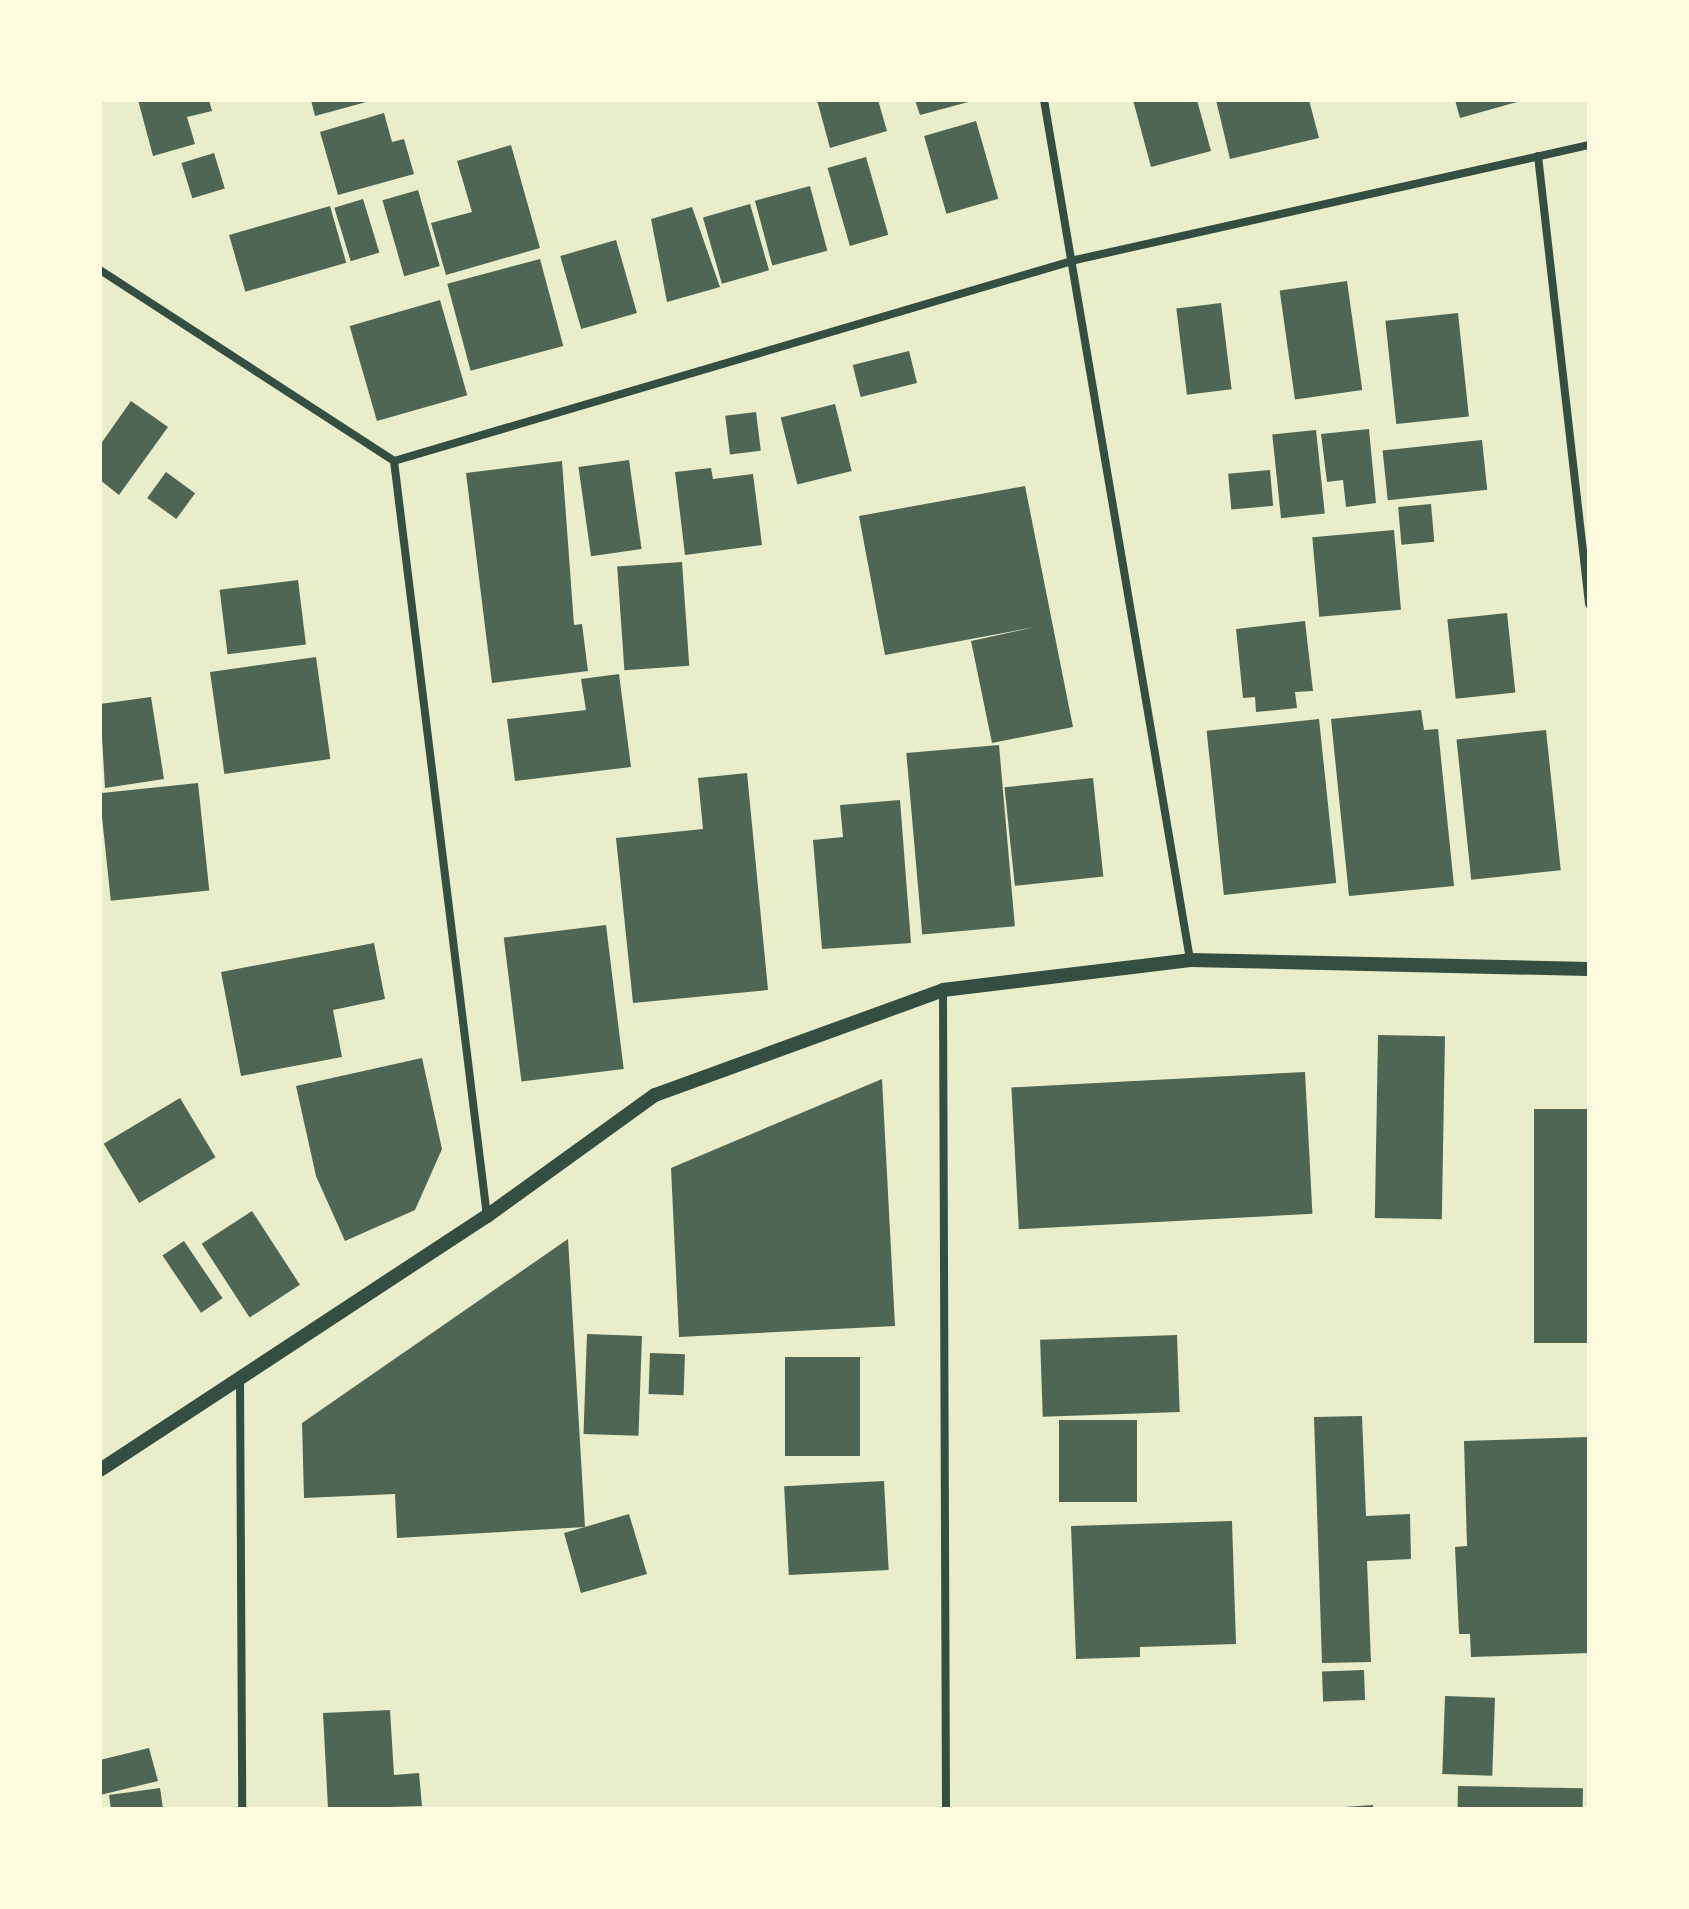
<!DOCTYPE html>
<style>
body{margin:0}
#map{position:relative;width:1689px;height:1909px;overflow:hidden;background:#e9edc9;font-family:"PT Sans Narrow",sans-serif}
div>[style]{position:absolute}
.building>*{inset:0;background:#4f6655;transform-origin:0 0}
.minor>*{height:8px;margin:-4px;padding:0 4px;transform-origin:4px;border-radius:4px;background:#344e41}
.tertiary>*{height:14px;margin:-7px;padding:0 7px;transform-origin:7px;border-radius:7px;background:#344e41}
span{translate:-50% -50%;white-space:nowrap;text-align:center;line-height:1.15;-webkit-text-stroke:7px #fefae0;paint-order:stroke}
.frame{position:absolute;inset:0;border:102px solid #fefae0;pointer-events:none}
</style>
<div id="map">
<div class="building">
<div style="clip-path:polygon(138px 100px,209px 100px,212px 111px,187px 117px,195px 144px,153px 156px)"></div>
<div style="clip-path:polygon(311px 100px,370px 100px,370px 101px,315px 116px)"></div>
<div style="clip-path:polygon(817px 100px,878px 100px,887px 131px,830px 148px)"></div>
<div style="clip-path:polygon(915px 100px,972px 100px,972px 101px,920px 115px)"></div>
<div style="clip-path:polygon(1133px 100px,1197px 100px,1211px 151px,1151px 167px)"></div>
<div style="clip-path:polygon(1216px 100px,1309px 100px,1319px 138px,1230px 159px)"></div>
<div style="clip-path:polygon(1455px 100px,1516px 100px,1517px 102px,1460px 118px)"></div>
<div style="clip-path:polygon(384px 113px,392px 142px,404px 139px,414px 174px,338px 195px,320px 132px)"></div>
<div style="left:976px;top:121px;width:81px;height:54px;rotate:74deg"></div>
<div style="clip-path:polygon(511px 145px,540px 248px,446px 275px,431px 223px,472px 212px,457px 161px)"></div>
<div style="left:214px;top:153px;width:37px;height:34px;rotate:73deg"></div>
<div style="left:866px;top:157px;width:81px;height:40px;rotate:74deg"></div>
<div style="left:810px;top:186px;width:67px;height:57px;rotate:75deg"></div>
<div style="left:418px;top:190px;width:79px;height:37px;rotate:74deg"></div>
<div style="left:363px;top:199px;width:56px;height:30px;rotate:73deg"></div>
<div style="left:750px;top:204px;width:69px;height:49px;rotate:74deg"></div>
<div style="left:330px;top:206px;width:59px;height:105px;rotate:74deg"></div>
<div style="clip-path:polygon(692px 207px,720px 287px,667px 302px,651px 219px)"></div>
<div style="left:616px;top:240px;width:76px;height:58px;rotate:74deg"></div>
<div style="left:540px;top:259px;width:90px;height:96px;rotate:75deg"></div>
<div style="left:1347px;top:281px;width:110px;height:68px;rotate:82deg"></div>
<div style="left:440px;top:300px;width:99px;height:94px;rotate:74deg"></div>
<div style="left:1221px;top:303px;width:87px;height:45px;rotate:83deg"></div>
<div style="left:1458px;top:313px;width:104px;height:73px;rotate:84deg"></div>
<div style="left:909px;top:351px;width:33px;height:58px;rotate:76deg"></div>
<div style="clip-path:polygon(131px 401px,168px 427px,119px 495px,100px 480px,100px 445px)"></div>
<div style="left:835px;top:404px;width:69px;height:56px;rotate:76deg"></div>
<div style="left:756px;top:412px;width:39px;height:31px;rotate:83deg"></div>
<div style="clip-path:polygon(1369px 429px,1376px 503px,1346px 507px,1343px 480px,1327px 482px,1321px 434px)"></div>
<div style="left:1316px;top:430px;width:84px;height:44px;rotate:84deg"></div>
<div style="left:1482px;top:440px;width:50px;height:100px;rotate:84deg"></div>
<div style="left:629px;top:460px;width:90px;height:51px;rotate:82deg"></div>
<div style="clip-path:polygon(562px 461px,574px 625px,582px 624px,588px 671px,492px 683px,466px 473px)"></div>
<div style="clip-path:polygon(711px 468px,713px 479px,753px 474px,762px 545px,685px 555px,675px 472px)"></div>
<div style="left:1270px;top:470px;width:36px;height:42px;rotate:85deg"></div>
<div style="left:166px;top:472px;width:36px;height:32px;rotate:36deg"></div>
<div style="clip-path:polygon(1025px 486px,1073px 727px,992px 743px,971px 641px,1035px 627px,885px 655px,859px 516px)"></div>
<div style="left:1431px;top:504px;width:38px;height:33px;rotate:85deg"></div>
<div style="left:1394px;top:530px;width:80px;height:82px;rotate:85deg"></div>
<div style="left:682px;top:562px;width:104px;height:65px;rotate:86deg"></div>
<div style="left:298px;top:580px;width:65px;height:79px;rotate:83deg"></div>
<div style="left:1507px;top:613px;width:80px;height:60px;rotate:84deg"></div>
<div style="clip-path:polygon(1305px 621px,1313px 691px,1295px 692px,1297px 708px,1256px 712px,1255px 697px,1243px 698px,1236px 629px)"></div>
<div style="left:316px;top:657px;width:103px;height:107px;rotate:82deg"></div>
<div style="clip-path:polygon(619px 674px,631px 767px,515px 781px,507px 719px,586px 710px,581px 679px)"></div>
<div style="clip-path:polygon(151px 697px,164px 779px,105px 788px,100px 704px)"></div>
<div style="clip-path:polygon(1421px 710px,1424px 730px,1438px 729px,1454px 886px,1349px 896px,1331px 719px)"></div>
<div style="left:1319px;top:719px;width:165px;height:113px;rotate:84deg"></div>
<div style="left:1546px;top:730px;width:141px;height:90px;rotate:84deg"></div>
<div style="left:999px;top:745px;width:182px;height:93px;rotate:85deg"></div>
<div style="clip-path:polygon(747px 773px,768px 990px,633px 1003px,616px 838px,703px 829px,698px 778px)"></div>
<div style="left:1093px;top:778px;width:99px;height:89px;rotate:84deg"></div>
<div style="left:198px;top:783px;width:108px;height:99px;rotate:84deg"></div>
<div style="clip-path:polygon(900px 800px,911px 943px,822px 949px,813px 840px,843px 837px,840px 805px)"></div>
<div style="left:606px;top:925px;width:145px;height:103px;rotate:83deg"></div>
<div style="clip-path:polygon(374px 943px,385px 999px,333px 1010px,342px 1057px,241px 1076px,221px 972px)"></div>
<div style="left:1378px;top:1035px;width:67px;height:183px;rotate:1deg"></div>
<div style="clip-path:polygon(422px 1058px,442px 1149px,415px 1210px,345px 1241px,316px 1176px,296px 1086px)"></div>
<div style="left:1305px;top:1072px;width:142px;height:294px;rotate:87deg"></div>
<div style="clip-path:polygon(882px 1079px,895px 1326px,679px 1337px,671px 1168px)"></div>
<div style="left:180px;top:1098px;width:69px;height:89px;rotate:59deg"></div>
<div style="left:1534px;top:1109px;width:55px;height:234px"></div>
<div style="left:252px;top:1211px;width:88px;height:60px;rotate:57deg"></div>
<div style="clip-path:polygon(568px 1239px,585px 1527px,629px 1514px,647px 1574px,581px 1593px,564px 1533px,585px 1527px,397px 1538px,395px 1494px,304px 1498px,302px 1423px)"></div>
<div style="left:184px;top:1241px;width:69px;height:26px;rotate:56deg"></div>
<div style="left:587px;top:1334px;width:55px;height:100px;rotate:2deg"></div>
<div style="left:1177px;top:1335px;width:77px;height:137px;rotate:88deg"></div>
<div style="left:650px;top:1353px;width:35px;height:41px;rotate:2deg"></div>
<div style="left:785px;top:1357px;width:75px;height:99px"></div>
<div style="clip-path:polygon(1362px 1416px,1366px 1516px,1410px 1514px,1411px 1559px,1367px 1561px,1371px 1662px,1322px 1663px,1314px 1417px)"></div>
<div style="left:1059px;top:1420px;width:78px;height:82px"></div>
<div style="clip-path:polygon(1589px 1437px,1589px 1653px,1471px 1657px,1470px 1634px,1459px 1634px,1455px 1547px,1467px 1546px,1464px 1441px)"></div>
<div style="left:884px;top:1481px;width:89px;height:100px;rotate:87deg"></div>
<div style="clip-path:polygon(1232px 1521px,1236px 1644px,1140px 1647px,1140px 1657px,1076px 1659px,1071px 1526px)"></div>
<div style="left:1364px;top:1670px;width:30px;height:42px;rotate:88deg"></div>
<div style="left:1445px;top:1696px;width:50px;height:78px;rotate:2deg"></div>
<div style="clip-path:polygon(390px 1710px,394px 1775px,419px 1773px,422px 1806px,328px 1809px,323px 1713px)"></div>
<div style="clip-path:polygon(149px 1748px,158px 1781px,100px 1795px,100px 1760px)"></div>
<div style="left:1458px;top:1786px;width:125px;height:23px;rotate:1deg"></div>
<div style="clip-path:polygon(160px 1788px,163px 1809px,111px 1809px,109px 1795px)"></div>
<div style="clip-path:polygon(1373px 1805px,1373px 1809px,1344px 1809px,1344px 1807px)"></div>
</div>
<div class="minor">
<div style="left:1044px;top:100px;width:872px;rotate:80.36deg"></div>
<div style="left:1538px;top:156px;width:451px;rotate:83.5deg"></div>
<div style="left:100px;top:270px;width:351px;rotate:33deg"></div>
<div style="left:394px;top:461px;width:761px;rotate:82.98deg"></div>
<div style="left:394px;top:461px;width:710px;rotate:-16.44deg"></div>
<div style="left:1075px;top:260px;width:527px;rotate:-12.61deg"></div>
<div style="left:943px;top:990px;width:819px;rotate:89.79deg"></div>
<div style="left:240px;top:1379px;width:430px;rotate:89.7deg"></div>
</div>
<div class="tertiary">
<div style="left:100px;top:1470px;width:463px;rotate:-33.3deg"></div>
<div style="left:487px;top:1216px;width:207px;rotate:-35.8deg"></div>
<div style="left:655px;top:1095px;width:307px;rotate:-20deg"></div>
<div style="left:943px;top:990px;width:249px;rotate:-6.9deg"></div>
<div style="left:1190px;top:960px;width:399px;rotate:1.3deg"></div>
</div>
<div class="frame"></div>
</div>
